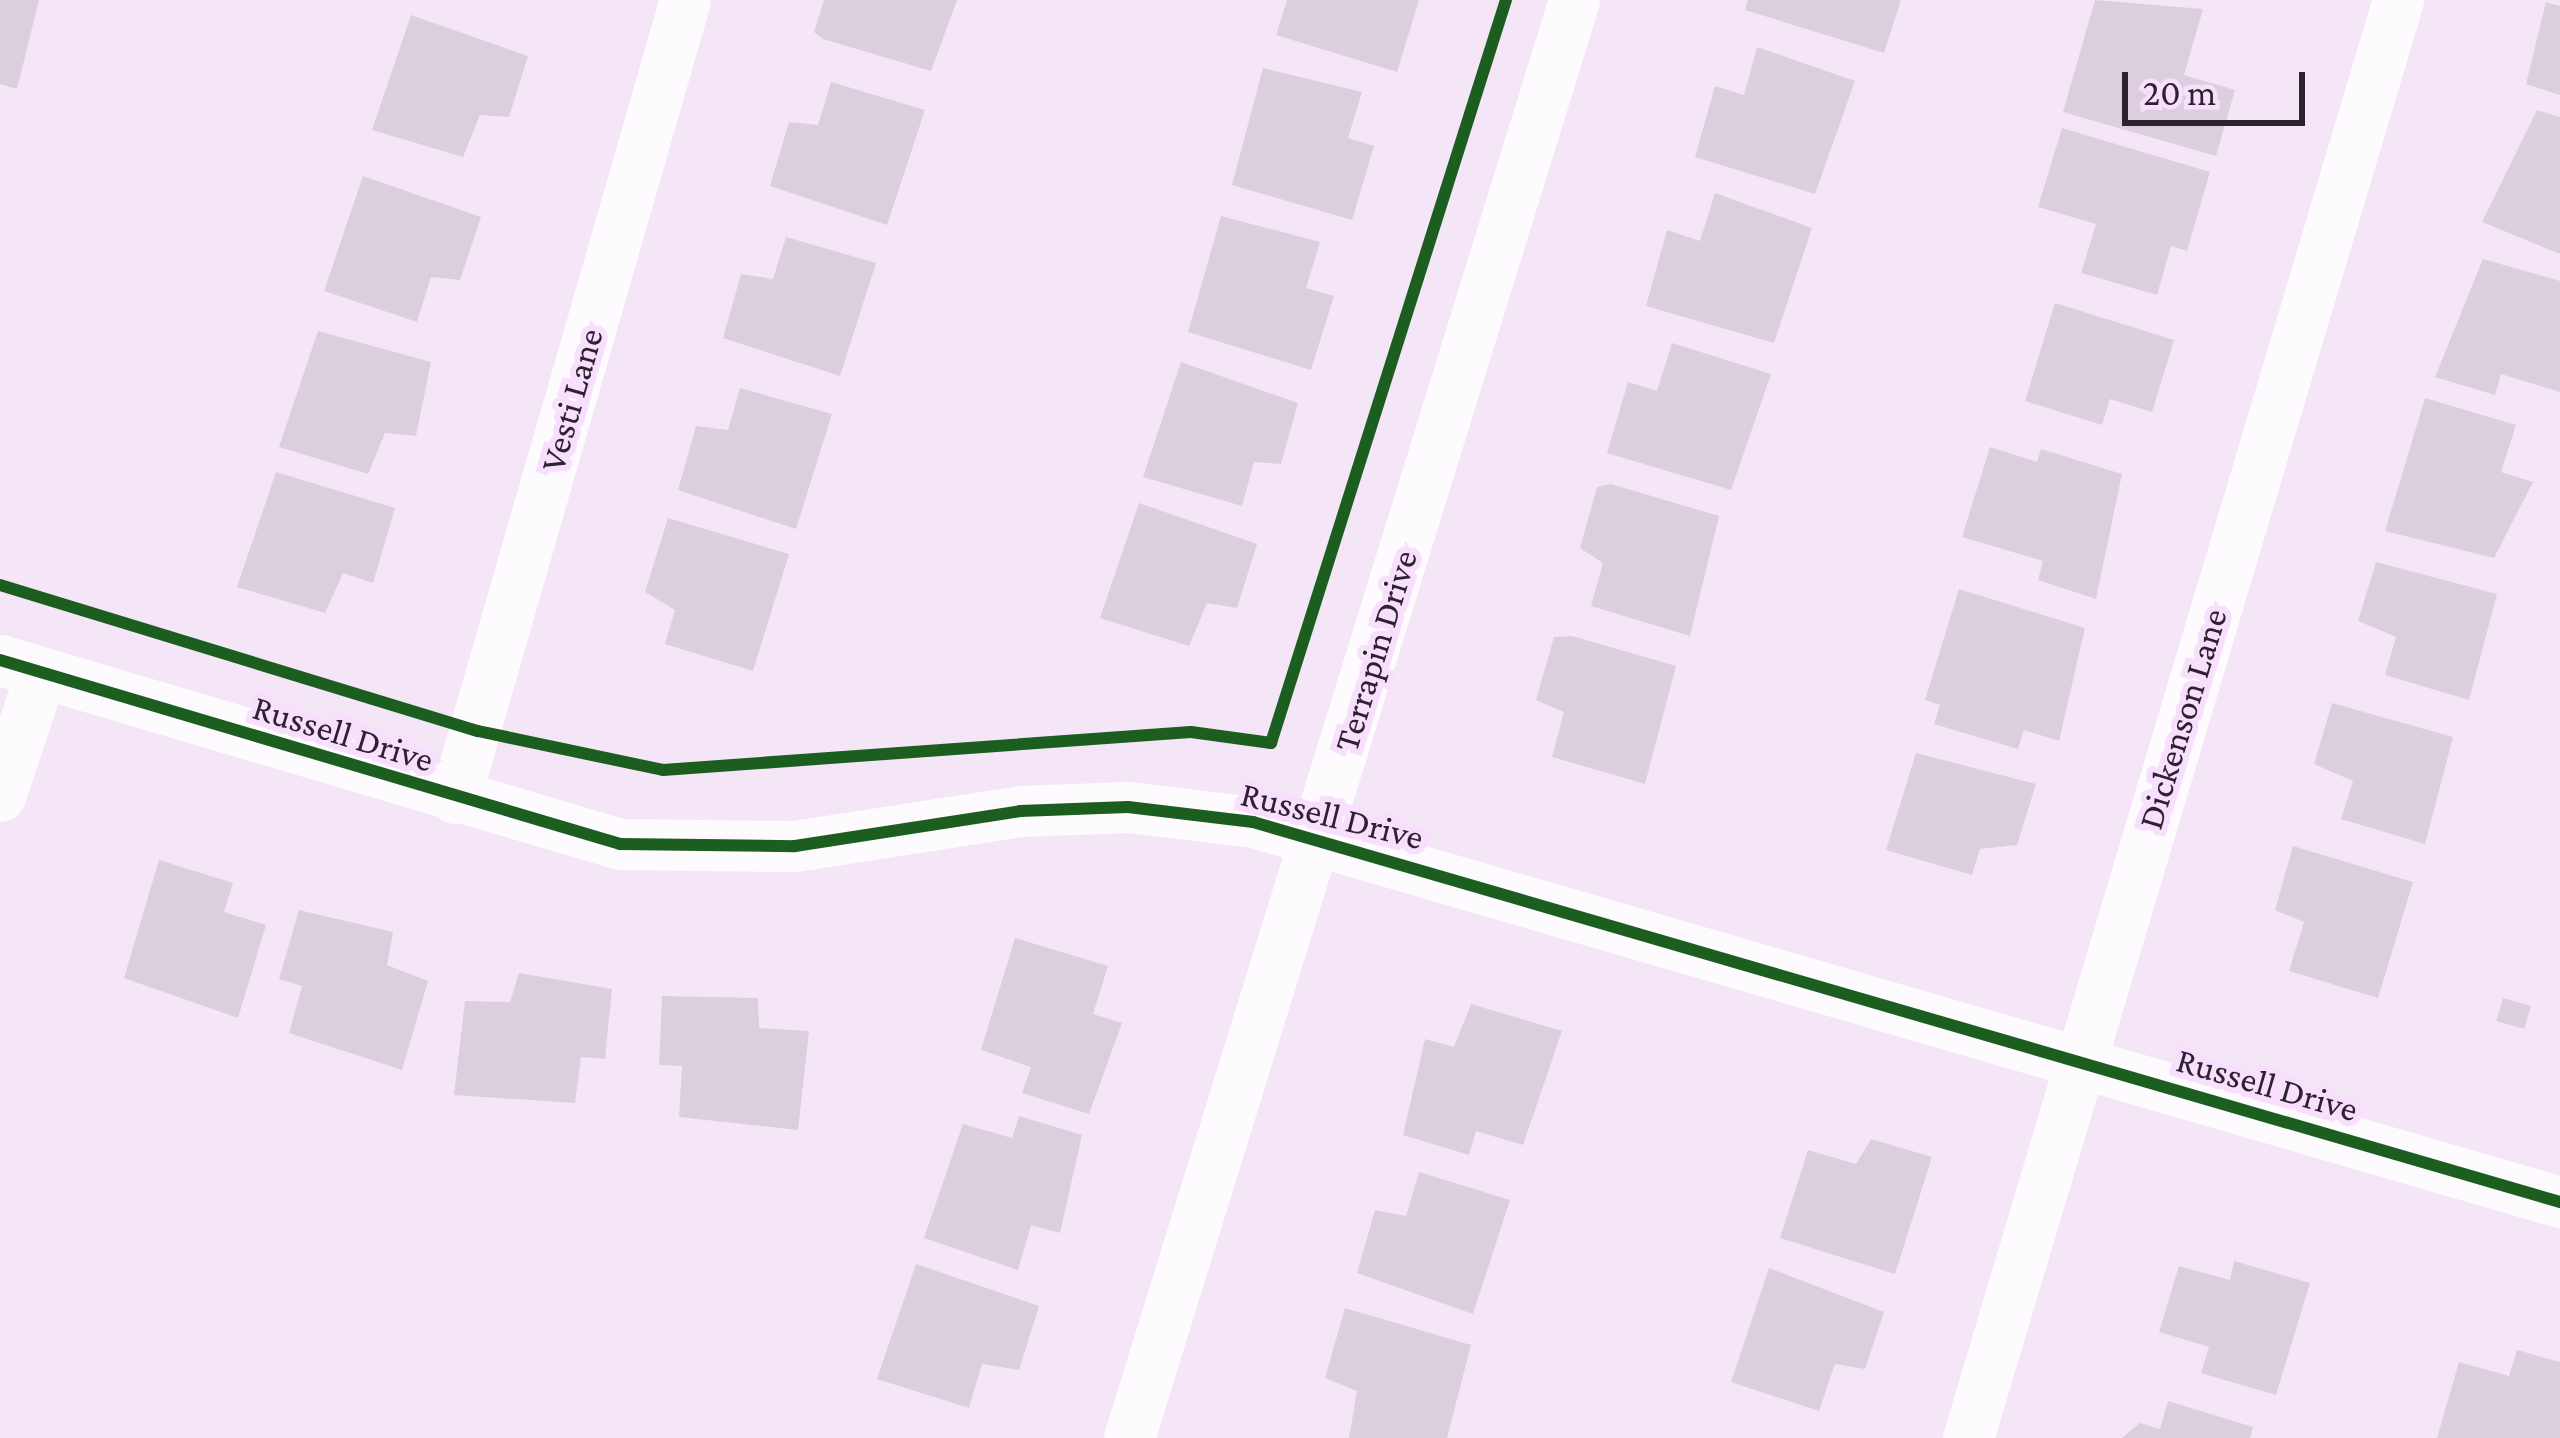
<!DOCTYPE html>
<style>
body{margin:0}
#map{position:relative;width:2560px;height:1438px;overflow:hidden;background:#f4e6f7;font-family:"Crimson Pro",serif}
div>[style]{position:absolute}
.building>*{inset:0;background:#dbcfdd;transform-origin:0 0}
.minor>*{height:51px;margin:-25.5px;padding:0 25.5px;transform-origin:25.5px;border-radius:25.5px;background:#fdfbfe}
.cycleway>*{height:12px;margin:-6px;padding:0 6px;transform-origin:6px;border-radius:6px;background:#1b5e20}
span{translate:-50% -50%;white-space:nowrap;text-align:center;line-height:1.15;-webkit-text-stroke:12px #f9dffe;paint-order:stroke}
.street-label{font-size:36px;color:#2d232e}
.scale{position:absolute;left:2122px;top:72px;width:183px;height:54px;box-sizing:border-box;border:6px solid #2d232e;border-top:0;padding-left:15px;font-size:36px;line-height:42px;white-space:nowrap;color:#2d232e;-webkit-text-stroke:9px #f9dffe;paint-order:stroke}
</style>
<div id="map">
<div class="building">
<div style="clip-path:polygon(0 0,39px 0,17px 89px,0 84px)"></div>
<div style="clip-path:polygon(824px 0,957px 0,931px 71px,823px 39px,814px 32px)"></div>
<div style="clip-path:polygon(1287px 0,1419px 0,1397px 72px,1276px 35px)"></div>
<div style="clip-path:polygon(1748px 0,1901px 0,1884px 53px,1745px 10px)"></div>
<div style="clip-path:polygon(2095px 0,2203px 9px,2184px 75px,2235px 90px,2216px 156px,2063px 112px)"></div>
<div style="clip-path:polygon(2546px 2px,2560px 6px,2560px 95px,2526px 84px)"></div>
<div style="clip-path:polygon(411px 15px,528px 56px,509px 117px,480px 115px,463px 157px,372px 130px)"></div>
<div style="clip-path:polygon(1757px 47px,1855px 81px,1815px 194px,1695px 157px,1715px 86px,1744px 95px)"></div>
<div style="clip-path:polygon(1263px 68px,1362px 92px,1348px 138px,1374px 146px,1352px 220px,1232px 185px)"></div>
<div style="clip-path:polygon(831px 82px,925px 110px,887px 225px,770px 186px,789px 122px,818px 125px)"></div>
<div style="clip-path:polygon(2537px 110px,2560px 117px,2560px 254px,2482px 222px)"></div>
<div style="clip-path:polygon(2062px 128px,2210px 172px,2187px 251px,2171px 246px,2157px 295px,2081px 273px,2096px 224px,2038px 207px)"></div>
<div style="clip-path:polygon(363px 176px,481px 217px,460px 280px,431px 277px,417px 322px,324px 291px)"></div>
<div style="clip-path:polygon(1715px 193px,1812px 228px,1774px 343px,1646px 306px,1667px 230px,1700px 241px)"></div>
<div style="clip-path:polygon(1221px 216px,1320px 242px,1306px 288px,1334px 296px,1311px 370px,1188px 332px)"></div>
<div style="clip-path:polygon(786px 237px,876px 263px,840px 376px,723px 338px,741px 274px,773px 279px)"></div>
<div style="clip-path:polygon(2483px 259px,2560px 281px,2560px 392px,2501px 374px,2495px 395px,2435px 377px)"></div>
<div style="clip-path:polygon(2055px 303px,2174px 340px,2152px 412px,2110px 399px,2102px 425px,2025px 401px)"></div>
<div style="clip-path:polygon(318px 331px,431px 362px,416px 436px,385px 433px,368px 474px,279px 447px)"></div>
<div style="clip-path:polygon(1672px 343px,1771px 374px,1731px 490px,1607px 453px,1628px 382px,1657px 391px)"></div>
<div style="clip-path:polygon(1181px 362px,1298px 403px,1281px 464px,1254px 462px,1242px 506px,1143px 477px)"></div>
<div style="clip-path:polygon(740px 388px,832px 414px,796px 529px,678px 490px,696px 426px,728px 430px)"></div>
<div style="clip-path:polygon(2425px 398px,2516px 425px,2501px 472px,2533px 482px,2494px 558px,2385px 531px)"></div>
<div style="clip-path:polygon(1990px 447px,2037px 462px,2041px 449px,2122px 474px,2096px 599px,2038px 580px,2043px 561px,1962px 537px)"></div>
<div style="clip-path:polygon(276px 472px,395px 508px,373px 583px,343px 573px,325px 613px,237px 587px)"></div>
<div style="clip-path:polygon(1611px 484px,1719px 516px,1690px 636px,1591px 606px,1603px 563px,1580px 548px,1597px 487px)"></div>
<div style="clip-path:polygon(1139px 503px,1257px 544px,1237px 608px,1207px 603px,1189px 646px,1100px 618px)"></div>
<div style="clip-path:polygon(668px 518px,789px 554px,753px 671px,665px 644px,675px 610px,645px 592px)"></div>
<div style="clip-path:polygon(2376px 562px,2497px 594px,2469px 700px,2385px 675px,2396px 637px,2358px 621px)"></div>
<div style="clip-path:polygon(1959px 589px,2085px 628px,2059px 741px,2024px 730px,2018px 749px,1934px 724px,1940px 705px,1925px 700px)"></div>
<div style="clip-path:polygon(1572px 636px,1676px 666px,1645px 784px,1552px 757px,1564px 712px,1536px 700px,1554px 637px)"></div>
<div style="clip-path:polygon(2332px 703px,2453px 737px,2425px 844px,2341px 819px,2353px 781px,2314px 764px)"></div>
<div style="clip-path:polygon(1916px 753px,2036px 784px,2017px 845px,1980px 849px,1972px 875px,1886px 850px)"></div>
<div style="clip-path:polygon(2293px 846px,2413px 882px,2378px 998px,2289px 971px,2304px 922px,2275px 910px)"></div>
<div style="clip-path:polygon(159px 860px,233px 883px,224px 912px,266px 925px,238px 1018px,124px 978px)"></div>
<div style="clip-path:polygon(299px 910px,393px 932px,387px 965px,428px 981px,402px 1070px,289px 1033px,302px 986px,279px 979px)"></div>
<div style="clip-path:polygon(1015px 938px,1108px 966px,1093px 1014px,1122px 1023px,1089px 1114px,1022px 1093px,1031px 1067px,981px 1050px)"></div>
<div style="clip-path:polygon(519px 973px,612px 989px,605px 1059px,581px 1057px,575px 1103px,454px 1095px,465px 1001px,510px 1002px)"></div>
<div style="clip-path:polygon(662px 996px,758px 998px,759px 1028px,809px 1031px,798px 1130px,679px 1117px,682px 1066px,659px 1065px)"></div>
<div style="left:2503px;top:998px;width:29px;height:24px;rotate:16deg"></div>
<div style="clip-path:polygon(1471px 1004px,1562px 1031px,1523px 1145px,1476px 1131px,1469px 1155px,1403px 1135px,1425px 1039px,1454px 1047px)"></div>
<div style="clip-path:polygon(1019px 1116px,1082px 1135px,1060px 1233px,1031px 1225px,1018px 1270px,924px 1238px,963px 1124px,1012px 1138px)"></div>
<div style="clip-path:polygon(1871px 1139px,1932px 1157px,1895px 1274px,1780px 1238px,1808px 1150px,1856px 1164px)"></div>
<div style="clip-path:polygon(1419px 1172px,1510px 1200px,1473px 1314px,1357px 1273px,1375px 1210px,1406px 1216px)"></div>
<div style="clip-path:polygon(2234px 1261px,2310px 1283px,2276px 1395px,2201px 1373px,2209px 1347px,2159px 1332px,2179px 1266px,2230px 1280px)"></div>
<div style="clip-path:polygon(916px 1264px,1039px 1306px,1019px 1370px,982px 1364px,969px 1408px,877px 1379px)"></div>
<div style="clip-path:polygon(1769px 1268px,1884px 1312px,1865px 1369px,1835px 1364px,1819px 1411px,1731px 1382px)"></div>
<div style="clip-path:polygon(1345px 1308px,1471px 1345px,1447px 1438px,1349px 1438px,1357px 1391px,1325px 1378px)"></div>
<div style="clip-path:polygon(2517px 1350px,2560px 1362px,2560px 1438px,2437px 1438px,2459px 1362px,2509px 1376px)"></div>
<div style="clip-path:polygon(2168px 1401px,2253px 1427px,2250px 1438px,2122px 1438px,2140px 1423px,2160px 1429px)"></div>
</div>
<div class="minor">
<div style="left:0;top:660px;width:647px;rotate:16.53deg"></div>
<div style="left:620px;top:844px;width:175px;rotate:0.7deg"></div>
<div style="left:795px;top:846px;width:228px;rotate:-8.8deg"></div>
<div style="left:1020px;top:811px;width:108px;rotate:-2.1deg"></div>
<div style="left:1128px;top:807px;width:126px;rotate:6.8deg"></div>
<div style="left:1253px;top:822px;width:1361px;rotate:16.21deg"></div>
<div style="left:0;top:796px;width:130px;rotate:-71.6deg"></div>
<div style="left:455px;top:798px;width:830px;rotate:-73.92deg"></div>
<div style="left:1129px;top:1438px;width:1505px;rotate:-72.8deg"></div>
<div style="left:1968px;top:1438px;width:1501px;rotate:-73.35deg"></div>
</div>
<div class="cycleway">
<div style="left:0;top:585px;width:500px;rotate:17deg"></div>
<div style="left:478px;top:731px;width:189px;rotate:11.9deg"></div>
<div style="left:663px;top:770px;width:529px;rotate:-4.12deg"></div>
<div style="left:1191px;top:732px;width:81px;rotate:7.8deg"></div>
<div style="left:1271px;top:743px;width:779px;rotate:-72.45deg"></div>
<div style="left:0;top:660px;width:647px;rotate:16.53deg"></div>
<div style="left:620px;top:844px;width:175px;rotate:0.7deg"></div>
<div style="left:795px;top:846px;width:228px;rotate:-8.8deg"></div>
<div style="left:1020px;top:811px;width:108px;rotate:-2.1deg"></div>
<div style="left:1128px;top:807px;width:126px;rotate:6.8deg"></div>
<div style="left:1253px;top:822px;width:1361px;rotate:16.21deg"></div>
</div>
<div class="street-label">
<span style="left:572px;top:400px;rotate:-74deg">Vesti Lane</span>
<span style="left:1376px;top:651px;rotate:-73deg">Terrapin Drive</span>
<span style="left:2183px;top:719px;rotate:-73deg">Dickenson Lane</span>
<span style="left:343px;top:734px;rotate:17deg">Russell Drive</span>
<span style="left:1332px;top:816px;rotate:14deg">Russell Drive</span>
<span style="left:2267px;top:1085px;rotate:16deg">Russell Drive</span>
</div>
<div class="scale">20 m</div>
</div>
